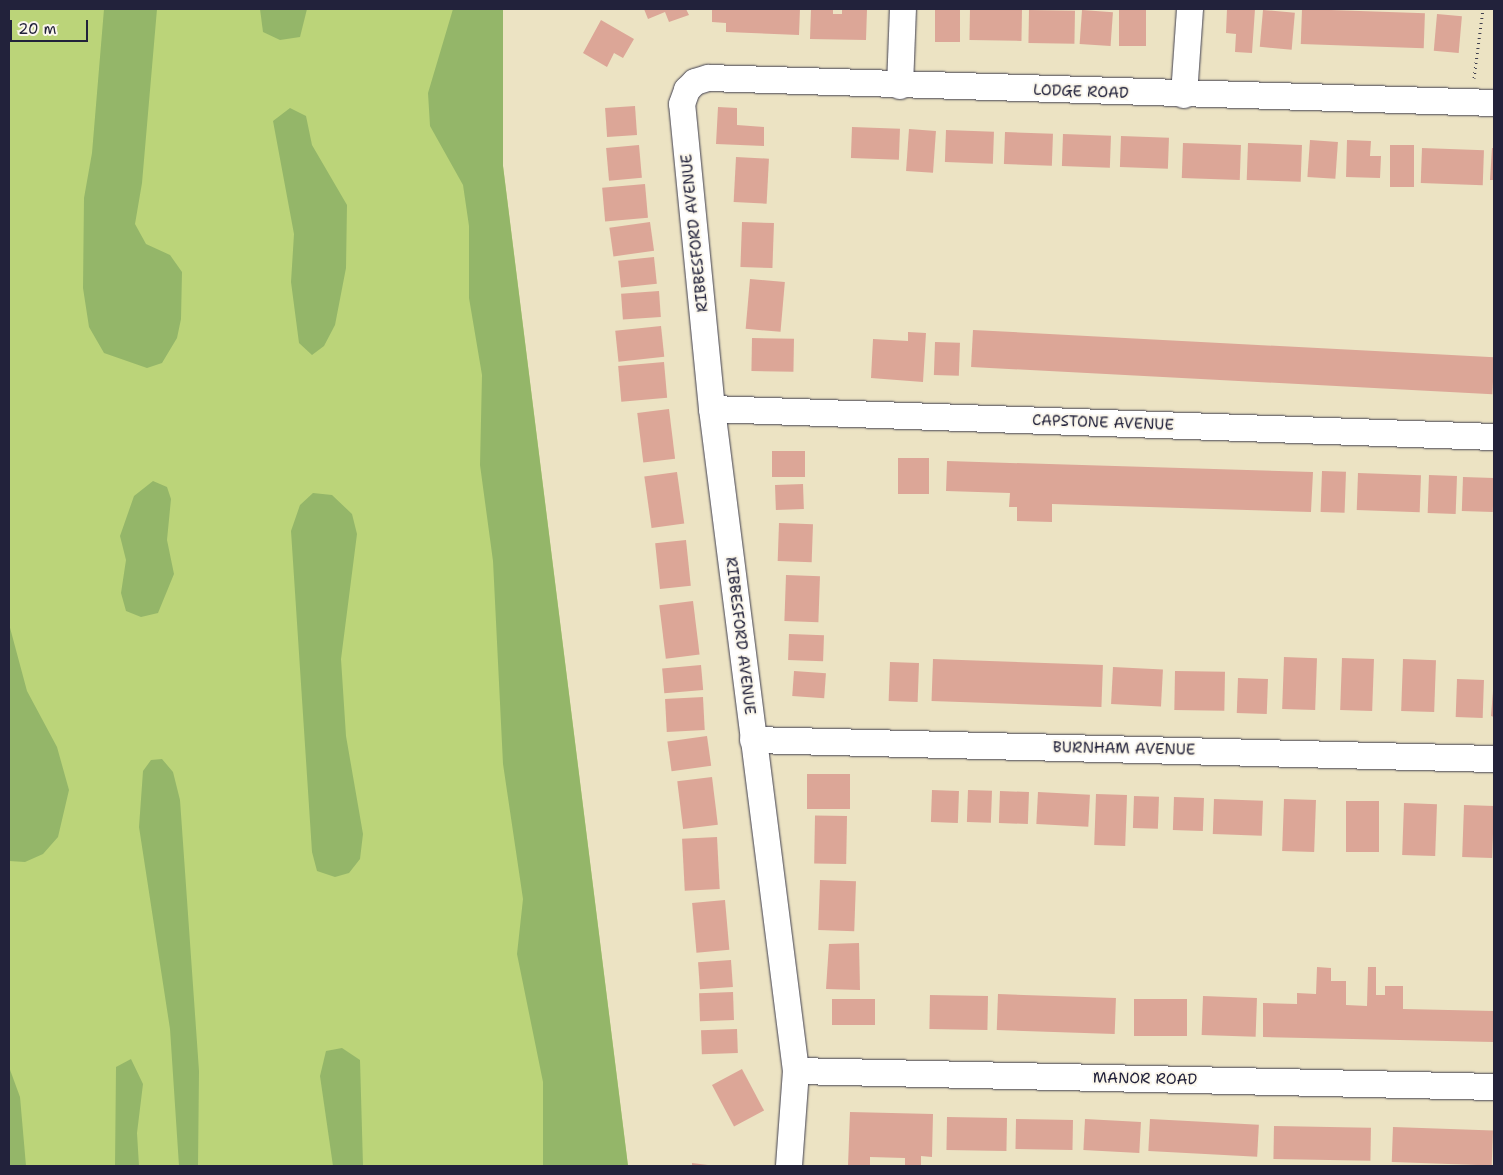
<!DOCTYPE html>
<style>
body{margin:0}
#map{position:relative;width:1503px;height:1175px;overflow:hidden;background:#ece3c3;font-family:"Shantell Sans",sans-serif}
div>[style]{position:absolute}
.green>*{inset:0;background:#bbd479}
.forest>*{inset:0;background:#94b669}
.building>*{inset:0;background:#dca697;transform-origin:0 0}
.path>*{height:3px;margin-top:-1.5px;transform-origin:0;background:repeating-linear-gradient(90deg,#403f4f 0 1px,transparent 0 5px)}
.roads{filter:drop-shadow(0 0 1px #403f4f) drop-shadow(0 0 1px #403f4f)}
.minor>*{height:26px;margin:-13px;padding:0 13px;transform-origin:13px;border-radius:13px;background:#fff}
span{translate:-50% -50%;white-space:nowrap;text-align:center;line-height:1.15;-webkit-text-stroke:4px #fbf7ec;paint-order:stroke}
.street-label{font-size:15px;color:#22223b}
.frame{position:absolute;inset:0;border:10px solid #22223b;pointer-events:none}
.scale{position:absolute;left:10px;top:20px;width:78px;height:22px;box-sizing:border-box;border:2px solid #22223b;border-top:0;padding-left:6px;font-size:15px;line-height:18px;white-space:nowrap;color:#22223b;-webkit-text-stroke:4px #fbf7ec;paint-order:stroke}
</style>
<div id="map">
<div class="green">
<div style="clip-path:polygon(9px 9px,503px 9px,503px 166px,628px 1166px,9px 1166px)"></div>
</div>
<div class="forest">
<div style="clip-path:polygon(104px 9px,157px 9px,142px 183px,135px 224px,146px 244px,170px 255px,182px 272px,181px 319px,177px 338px,162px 363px,147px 368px,104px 353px,89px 327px,83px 288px,84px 198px,92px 153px)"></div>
<div style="clip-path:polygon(260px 9px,307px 9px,300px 37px,280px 40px,263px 32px)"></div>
<div style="clip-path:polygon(453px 9px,503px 9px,503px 166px,628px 1166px,543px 1166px,543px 1082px,517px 954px,523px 899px,503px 764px,493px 561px,480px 465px,482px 375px,469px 298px,469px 226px,463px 185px,430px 126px,428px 93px)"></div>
<div style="clip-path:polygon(290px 108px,306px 116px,312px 145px,347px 205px,346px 268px,335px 325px,324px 346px,312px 355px,299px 343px,291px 282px,294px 234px,273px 121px)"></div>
<div style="clip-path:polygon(153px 481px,167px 487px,171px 499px,167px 540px,174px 574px,158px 613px,141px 617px,126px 611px,121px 593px,126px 560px,120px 536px,134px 496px)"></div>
<div style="clip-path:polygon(313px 493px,332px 495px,352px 514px,357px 534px,341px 659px,346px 736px,363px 834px,360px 859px,349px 873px,335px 877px,317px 871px,312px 852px,291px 531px,300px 505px)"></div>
<div style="clip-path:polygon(9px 624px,27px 691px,57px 747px,69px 790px,58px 837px,43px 854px,25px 862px,9px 861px)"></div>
<div style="clip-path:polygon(162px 759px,173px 772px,180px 800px,199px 1071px,198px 1166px,179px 1166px,170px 1029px,139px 827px,143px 771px,151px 760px)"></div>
<div style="clip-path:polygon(342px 1048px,360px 1060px,363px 1166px,333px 1166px,320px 1076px,326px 1051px)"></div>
<div style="clip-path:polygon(131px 1059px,143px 1084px,137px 1133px,139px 1166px,115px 1166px,116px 1067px)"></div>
<div style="clip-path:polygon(9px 1067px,20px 1097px,26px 1166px,9px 1166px)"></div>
</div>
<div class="building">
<div style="clip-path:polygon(644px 9px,686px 9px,689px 15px,669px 22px,665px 12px,648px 19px)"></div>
<div style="clip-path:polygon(712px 9px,800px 9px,799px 35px,726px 32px,726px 23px,712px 22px)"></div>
<div style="clip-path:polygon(811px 9px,833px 9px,833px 14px,842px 14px,842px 9px,867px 9px,866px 40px,810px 39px)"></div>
<div style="left:935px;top:9px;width:25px;height:33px"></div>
<div style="left:970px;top:9px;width:52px;height:31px;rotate:1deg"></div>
<div style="left:1119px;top:9px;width:27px;height:37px"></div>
<div style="clip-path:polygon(1227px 9px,1255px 9px,1252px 53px,1235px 52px,1236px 34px,1226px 33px)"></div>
<div style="left:1302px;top:9px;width:123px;height:35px;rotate:2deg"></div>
<div style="left:1029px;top:10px;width:46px;height:33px;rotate:1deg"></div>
<div style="left:1082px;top:10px;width:31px;height:34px;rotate:4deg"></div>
<div style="left:1263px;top:10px;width:32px;height:37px;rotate:5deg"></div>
<div style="left:1437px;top:14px;width:25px;height:37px;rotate:5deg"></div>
<div style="clip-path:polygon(601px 20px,634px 39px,623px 58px,614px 53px,607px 67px,583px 53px)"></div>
<div style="left:635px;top:106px;width:29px;height:30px;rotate:86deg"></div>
<div style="clip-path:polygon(718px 107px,737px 108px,737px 125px,764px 127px,764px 146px,716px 144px)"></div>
<div style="left:852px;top:127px;width:48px;height:31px;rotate:2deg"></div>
<div style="left:909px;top:129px;width:27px;height:42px;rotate:4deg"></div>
<div style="left:946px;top:130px;width:48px;height:32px;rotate:2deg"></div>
<div style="left:1005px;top:132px;width:48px;height:32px;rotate:2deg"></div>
<div style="left:1063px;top:134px;width:48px;height:32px;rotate:2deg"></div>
<div style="left:1121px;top:136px;width:48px;height:31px;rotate:2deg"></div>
<div style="left:1310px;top:140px;width:28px;height:37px;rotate:4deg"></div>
<div style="clip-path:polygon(1347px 140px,1371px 141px,1370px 156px,1381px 156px,1380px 178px,1346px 177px)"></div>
<div style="left:1183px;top:143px;width:58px;height:35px;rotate:2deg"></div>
<div style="left:1248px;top:143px;width:54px;height:37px;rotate:2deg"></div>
<div style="left:639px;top:145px;width:33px;height:33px;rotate:85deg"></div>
<div style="left:1390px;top:145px;width:24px;height:42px"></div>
<div style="left:1422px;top:148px;width:62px;height:35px;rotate:2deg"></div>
<div style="clip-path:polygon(1492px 148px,1494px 148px,1494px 180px,1490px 180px)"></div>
<div style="left:736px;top:157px;width:33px;height:45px;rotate:3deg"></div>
<div style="left:645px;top:184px;width:34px;height:43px;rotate:85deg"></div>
<div style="left:650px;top:222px;width:29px;height:41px;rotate:82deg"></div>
<div style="left:742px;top:222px;width:32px;height:45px;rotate:2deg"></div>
<div style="left:654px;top:257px;width:27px;height:36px;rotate:84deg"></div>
<div style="left:750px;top:279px;width:35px;height:50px;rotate:5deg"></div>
<div style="left:659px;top:291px;width:26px;height:38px;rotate:86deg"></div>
<div style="left:661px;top:326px;width:31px;height:46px;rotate:84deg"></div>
<div style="left:973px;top:330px;width:522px;height:37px;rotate:3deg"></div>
<div style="clip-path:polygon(908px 332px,926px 333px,923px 382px,871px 378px,873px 339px,908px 341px)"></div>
<div style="left:752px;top:338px;width:42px;height:33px;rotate:1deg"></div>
<div style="left:935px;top:342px;width:25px;height:33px;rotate:2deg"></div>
<div style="left:664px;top:362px;width:36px;height:46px;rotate:85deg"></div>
<div style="left:669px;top:409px;width:50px;height:32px;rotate:83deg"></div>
<div style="left:772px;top:451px;width:33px;height:26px"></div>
<div style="left:898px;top:458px;width:31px;height:36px"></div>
<div style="clip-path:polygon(947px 461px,1313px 472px,1311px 512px,1052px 504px,1052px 522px,1017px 521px,1017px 507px,1009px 507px,1010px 493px,946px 491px)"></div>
<div style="left:1322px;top:471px;width:24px;height:41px;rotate:2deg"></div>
<div style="left:677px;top:472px;width:52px;height:33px;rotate:82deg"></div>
<div style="left:1358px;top:473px;width:63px;height:37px;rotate:2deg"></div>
<div style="left:1429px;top:475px;width:28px;height:38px;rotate:2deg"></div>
<div style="left:1463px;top:477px;width:31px;height:34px;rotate:2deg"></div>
<div style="left:803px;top:484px;width:25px;height:28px;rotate:88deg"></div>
<div style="left:779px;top:523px;width:34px;height:38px;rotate:2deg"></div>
<div style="left:686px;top:540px;width:46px;height:31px;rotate:84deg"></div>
<div style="left:786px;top:575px;width:34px;height:46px;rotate:2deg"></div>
<div style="left:693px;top:601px;width:54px;height:34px;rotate:83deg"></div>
<div style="left:789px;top:634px;width:35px;height:26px;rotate:2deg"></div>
<div style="left:1284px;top:657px;width:33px;height:52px;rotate:2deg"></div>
<div style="left:1342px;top:658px;width:32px;height:52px;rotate:2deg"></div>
<div style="left:933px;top:659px;width:170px;height:42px;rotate:2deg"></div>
<div style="left:1403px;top:659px;width:33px;height:52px;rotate:2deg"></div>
<div style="left:890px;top:662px;width:29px;height:39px;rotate:2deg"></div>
<div style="left:701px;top:665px;width:25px;height:39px;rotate:85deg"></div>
<div style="left:1113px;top:667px;width:50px;height:37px;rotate:3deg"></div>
<div style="left:794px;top:671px;width:32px;height:25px;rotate:4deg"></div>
<div style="left:1175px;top:671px;width:50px;height:39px;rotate:1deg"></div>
<div style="left:1238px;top:678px;width:30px;height:35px;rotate:2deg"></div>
<div style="left:1457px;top:679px;width:27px;height:38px;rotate:2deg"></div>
<div style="clip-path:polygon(1494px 679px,1494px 717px,1491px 716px)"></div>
<div style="left:703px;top:697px;width:33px;height:38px;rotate:87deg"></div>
<div style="left:707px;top:736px;width:30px;height:40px;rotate:82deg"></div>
<div style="left:807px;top:774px;width:43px;height:35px"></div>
<div style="left:712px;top:777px;width:48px;height:35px;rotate:83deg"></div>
<div style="left:932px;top:790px;width:27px;height:32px;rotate:2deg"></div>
<div style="left:968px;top:790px;width:24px;height:32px;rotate:2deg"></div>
<div style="left:1000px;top:791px;width:29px;height:32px;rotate:2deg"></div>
<div style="left:1038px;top:792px;width:52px;height:32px;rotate:3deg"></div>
<div style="left:1096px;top:794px;width:31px;height:51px;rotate:2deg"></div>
<div style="left:1134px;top:796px;width:25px;height:32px;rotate:2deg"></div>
<div style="left:1174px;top:797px;width:30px;height:33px;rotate:2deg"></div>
<div style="left:1214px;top:799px;width:49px;height:35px;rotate:2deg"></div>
<div style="left:1284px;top:799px;width:32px;height:52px;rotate:2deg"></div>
<div style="left:1346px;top:801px;width:33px;height:51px"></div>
<div style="left:1404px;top:803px;width:33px;height:52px;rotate:2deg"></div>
<div style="left:1464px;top:805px;width:30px;height:52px;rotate:2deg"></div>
<div style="left:847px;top:816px;width:48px;height:32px;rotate:91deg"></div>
<div style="left:717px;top:837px;width:52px;height:35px;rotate:87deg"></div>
<div style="left:820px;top:880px;width:36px;height:50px;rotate:2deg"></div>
<div style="left:725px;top:900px;width:50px;height:33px;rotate:85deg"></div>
<div style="clip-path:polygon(859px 943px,860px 990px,826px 989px,829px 944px)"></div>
<div style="left:731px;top:960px;width:27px;height:33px;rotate:86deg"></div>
<div style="clip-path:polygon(1317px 967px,1331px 968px,1331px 981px,1346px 981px,1346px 1005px,1367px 1006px,1368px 967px,1376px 967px,1376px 995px,1385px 995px,1385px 986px,1403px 986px,1403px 1009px,1494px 1011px,1494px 1042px,1263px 1037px,1263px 1003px,1297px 1004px,1297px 993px,1316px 994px)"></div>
<div style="left:733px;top:992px;width:28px;height:34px;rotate:88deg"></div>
<div style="left:998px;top:994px;width:118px;height:36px;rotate:2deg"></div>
<div style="left:930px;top:995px;width:58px;height:34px;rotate:1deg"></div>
<div style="left:1203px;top:996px;width:54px;height:39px;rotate:2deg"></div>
<div style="left:832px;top:999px;width:43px;height:26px"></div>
<div style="left:1134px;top:999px;width:53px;height:37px"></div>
<div style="left:737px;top:1029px;width:24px;height:36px;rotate:88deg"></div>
<div style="left:742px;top:1069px;width:47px;height:34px;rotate:62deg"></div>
<div style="clip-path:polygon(850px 1112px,933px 1114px,932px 1157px,921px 1156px,921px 1166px,905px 1166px,905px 1158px,870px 1157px,870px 1166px,848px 1166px)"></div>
<div style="left:947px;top:1117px;width:60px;height:33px;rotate:1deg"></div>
<div style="left:1016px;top:1119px;width:57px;height:30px;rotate:1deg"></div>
<div style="left:1085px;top:1119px;width:56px;height:31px;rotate:3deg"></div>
<div style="left:1150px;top:1119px;width:109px;height:32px;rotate:3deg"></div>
<div style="left:1274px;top:1126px;width:97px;height:33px;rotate:1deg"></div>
<div style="left:1393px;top:1127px;width:100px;height:35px;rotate:2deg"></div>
<div style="clip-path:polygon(692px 1163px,708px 1165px,708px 1166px,692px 1166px)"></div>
</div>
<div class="path">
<div style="left:1474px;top:78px;width:70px;rotate:-82.6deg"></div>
</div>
<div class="roads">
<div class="minor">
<div style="left:900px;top:86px;width:77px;rotate:-87.8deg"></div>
<div style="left:1184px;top:95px;width:86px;rotate:-86deg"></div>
<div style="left:712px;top:409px;width:783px;rotate:2.05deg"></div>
<div style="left:753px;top:740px;width:741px;rotate:1.47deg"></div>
<div style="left:796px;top:1071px;width:698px;rotate:1.31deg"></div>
<div style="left:789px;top:1166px;width:95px;rotate:-85.8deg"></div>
<div style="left:796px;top:1071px;width:667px;rotate:-97.23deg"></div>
<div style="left:712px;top:409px;width:306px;rotate:-95.6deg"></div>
<div style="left:682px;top:104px;width:15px;rotate:-70deg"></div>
<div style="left:687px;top:90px;width:11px;rotate:-45deg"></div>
<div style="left:695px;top:82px;width:14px;rotate:-17deg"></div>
<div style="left:708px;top:78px;width:786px;rotate:1.82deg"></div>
</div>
</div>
<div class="street-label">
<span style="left:1081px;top:92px;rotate:2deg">LODGE ROAD</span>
<span style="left:695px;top:233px;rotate:-96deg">RIBBESFORD AVENUE</span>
<span style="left:1103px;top:423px;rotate:2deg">CAPSTONE AVENUE</span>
<span style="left:740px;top:636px;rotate:83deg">RIBBESFORD AVENUE</span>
<span style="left:1124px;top:749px;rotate:1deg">BURNHAM AVENUE</span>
<span style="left:1145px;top:1079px;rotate:1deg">MANOR ROAD</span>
</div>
<div class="frame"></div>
<div class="scale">20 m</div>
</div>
